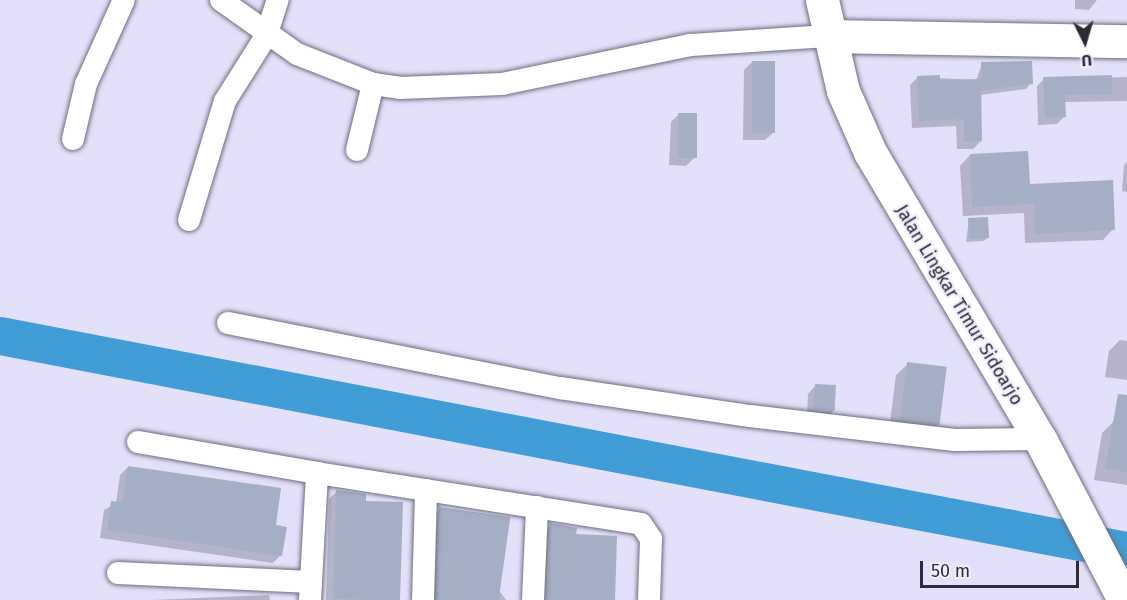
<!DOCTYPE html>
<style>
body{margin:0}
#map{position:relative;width:1127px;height:600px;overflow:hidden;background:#e3e0f9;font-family:"Fira Sans",sans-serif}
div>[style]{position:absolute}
.shadow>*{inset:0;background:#0003}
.river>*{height:38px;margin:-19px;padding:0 19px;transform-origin:19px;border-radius:19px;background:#419dd5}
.building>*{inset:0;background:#a4afc4;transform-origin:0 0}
.roads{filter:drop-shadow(0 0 2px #6e6c82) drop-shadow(0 0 2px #6e6c82)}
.street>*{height:22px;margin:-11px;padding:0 11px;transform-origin:11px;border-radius:11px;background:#fff}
.secondary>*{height:33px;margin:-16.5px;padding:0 16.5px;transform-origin:16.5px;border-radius:16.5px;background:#fff}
span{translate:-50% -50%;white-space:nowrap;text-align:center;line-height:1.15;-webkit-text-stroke:4.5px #f0effe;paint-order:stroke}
.street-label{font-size:18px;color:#2c2b35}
.north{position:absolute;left:1055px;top:12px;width:60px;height:60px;-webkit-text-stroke:4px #f0effe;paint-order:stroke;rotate:175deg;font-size:16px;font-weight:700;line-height:24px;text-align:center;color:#2c2b35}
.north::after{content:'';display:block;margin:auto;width:21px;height:27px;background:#2c2b35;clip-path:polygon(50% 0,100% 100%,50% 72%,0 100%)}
.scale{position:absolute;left:920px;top:561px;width:159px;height:27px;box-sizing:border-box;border:3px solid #2c2b35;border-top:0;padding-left:8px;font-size:18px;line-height:21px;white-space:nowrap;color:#2c2b35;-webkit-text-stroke:4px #f0effe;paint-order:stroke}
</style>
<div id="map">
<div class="shadow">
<div style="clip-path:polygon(1075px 0,1097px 0,1089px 10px,1075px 9px)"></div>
<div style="clip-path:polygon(752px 62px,773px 133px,765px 140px,743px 140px,744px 70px)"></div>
<div style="clip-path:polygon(982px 64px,1031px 83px,1026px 89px,980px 95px,981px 141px,973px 149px,957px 149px,956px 126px,912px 128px,910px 85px,918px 77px,976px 80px)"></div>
<div style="clip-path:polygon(1127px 77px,1127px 101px,1064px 102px,1064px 117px,1057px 124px,1038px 125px,1037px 86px,1044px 79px)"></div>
<div style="clip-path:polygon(679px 114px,694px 158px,686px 166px,669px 165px,671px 122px)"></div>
<div style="clip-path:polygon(970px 155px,1028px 185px,1113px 229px,1103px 240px,1025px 243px,1024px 213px,963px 216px,960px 166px)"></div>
<div style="clip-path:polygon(1127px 162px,1127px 192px,1122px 191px,1124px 165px)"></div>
<div style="clip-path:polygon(969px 220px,987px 238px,984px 241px,966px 242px)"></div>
<div style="clip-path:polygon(1120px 340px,1127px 341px,1127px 380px,1105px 377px,1109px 351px)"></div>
<div style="clip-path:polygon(908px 364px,938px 424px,926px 435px,889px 431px,896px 375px)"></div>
<div style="clip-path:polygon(815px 386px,833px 412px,825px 419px,807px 417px,808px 394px)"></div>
<div style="clip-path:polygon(1114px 421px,1127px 423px,1127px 485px,1094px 480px,1102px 433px)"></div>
<div style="clip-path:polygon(128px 467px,274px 527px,281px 555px,273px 563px,100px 538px,104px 510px,116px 503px,120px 475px)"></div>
<div style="clip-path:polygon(337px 491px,364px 503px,401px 504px,398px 600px,326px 600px,329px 499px)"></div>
<div style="clip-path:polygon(440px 509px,506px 600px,429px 600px,432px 516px)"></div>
<div style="clip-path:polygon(550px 525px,575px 536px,614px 600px,539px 600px,543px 533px)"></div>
<div style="clip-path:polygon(269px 595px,270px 600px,152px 600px)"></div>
</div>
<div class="river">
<div style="left:0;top:336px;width:1147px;rotate:10.8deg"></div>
</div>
<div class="building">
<div style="left:752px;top:61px;width:23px;height:72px"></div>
<div style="clip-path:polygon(1032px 61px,1033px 84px,982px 90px,981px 62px)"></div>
<div style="clip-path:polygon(940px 75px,940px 80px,981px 79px,982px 141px,964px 142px,964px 119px,919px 121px,917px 76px)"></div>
<div style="clip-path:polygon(1112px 75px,1112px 95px,1065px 95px,1066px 117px,1045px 118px,1043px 77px)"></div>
<div style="left:678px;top:113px;width:19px;height:45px"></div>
<div style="clip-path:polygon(1028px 151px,1030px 184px,1113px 180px,1115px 230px,1035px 234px,1034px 204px,972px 207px,970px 154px)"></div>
<div style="left:988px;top:217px;width:21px;height:20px;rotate:87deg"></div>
<div style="left:907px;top:362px;width:40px;height:59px;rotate:7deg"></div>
<div style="left:815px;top:384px;width:21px;height:26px;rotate:3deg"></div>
<div style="clip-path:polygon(1118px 394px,1127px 395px,1127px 472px,1105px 468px)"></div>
<div style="clip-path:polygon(128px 466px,281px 488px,276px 525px,287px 527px,282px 556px,107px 530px,111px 501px,122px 502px)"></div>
<div style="clip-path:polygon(336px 490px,366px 494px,366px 501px,403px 502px,400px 600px,333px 599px)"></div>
<div style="left:439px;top:507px;width:72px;height:93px;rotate:8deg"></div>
<div style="clip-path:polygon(550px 523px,577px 528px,576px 534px,617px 536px,615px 600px,547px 600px)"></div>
</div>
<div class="roads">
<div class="street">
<div style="left:221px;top:0;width:93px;rotate:35.4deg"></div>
<div style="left:297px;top:54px;width:82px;rotate:21.5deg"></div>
<div style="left:373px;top:84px;width:27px;rotate:8deg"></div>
<div style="left:400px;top:88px;width:102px;rotate:-2.2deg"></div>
<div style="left:502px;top:84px;width:193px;rotate:-11.7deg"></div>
<div style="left:691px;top:45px;width:137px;rotate:-3.8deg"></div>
<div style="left:73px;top:139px;width:57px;rotate:-76.7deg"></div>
<div style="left:86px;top:84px;width:92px;rotate:-65.7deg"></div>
<div style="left:357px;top:150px;width:68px;rotate:-76.4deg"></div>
<div style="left:189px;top:220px;width:124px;rotate:-73.2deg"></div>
<div style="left:225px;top:101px;width:77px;rotate:-57.8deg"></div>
<div style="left:266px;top:36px;width:38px;rotate:-72deg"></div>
<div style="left:228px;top:323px;width:338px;rotate:11.1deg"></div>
<div style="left:560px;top:388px;width:192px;rotate:8.4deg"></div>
<div style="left:750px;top:416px;width:206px;rotate:6.7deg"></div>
<div style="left:955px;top:440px;width:85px;rotate:-0.7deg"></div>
<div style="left:138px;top:442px;width:182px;rotate:9.8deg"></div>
<div style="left:118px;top:573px;width:193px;rotate:2.7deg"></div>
<div style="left:310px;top:600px;width:127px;rotate:-86.8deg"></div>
<div style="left:317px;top:473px;width:328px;rotate:8.9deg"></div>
<div style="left:641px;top:524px;width:18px;rotate:56deg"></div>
<div style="left:651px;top:539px;width:61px;rotate:91.9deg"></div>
<div style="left:423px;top:600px;width:110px;rotate:-88.4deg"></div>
<div style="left:533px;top:600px;width:93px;rotate:-87.5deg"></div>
</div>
<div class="secondary">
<div style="left:822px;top:0;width:93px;rotate:77deg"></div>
<div style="left:843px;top:91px;width:67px;rotate:66.1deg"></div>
<div style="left:870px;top:152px;width:334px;rotate:59.4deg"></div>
<div style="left:1040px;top:439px;width:182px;rotate:62.4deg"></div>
<div style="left:828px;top:36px;width:299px;rotate:1deg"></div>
</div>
</div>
<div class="street-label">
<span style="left:959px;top:305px;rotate:59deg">Jalan Lingkar Timur Sidoarjo</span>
</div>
<div class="north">U</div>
<div class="scale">50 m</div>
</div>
